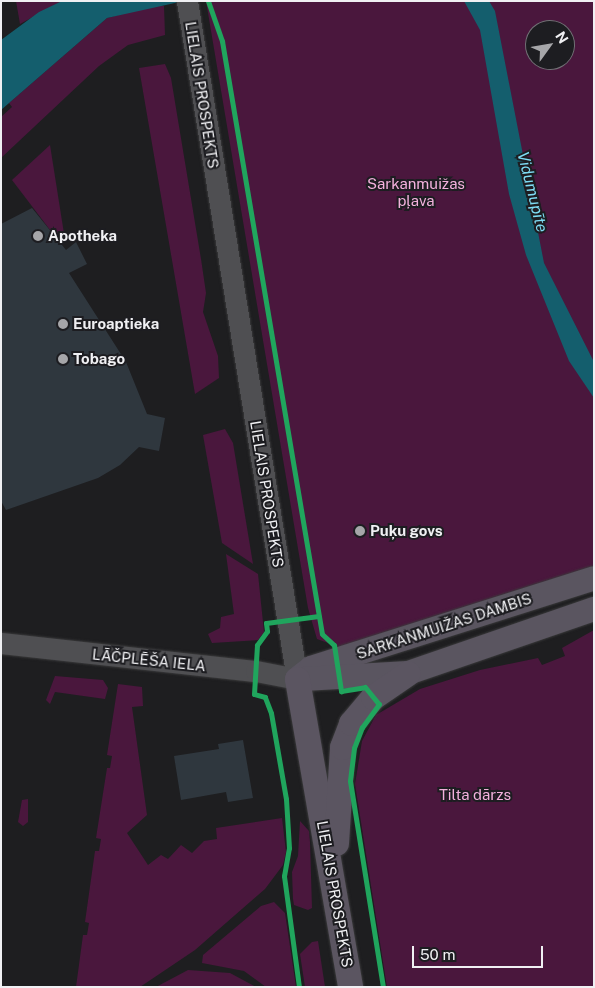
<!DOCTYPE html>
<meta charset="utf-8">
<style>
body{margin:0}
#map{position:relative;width:595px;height:988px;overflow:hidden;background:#1e1e20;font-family:"Public Sans",sans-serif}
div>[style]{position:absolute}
.green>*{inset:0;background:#4a173d}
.water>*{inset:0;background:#145e6d}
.building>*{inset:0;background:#2f373e}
.roads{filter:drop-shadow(0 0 1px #3a3a3b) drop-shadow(0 0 1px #3a3a3b)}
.secondary>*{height:21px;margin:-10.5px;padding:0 10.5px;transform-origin:10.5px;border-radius:10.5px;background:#4f4f52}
.primary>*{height:24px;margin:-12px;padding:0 12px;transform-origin:12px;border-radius:12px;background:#5a5560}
.trunk>*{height:25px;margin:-12.5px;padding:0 12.5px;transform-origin:12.5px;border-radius:12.5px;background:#5b5561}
.cycleway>*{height:5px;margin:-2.5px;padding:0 2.5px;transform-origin:2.5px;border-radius:2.5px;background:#20a55d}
.dots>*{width:14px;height:14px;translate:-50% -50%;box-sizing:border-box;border:2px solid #1d1d21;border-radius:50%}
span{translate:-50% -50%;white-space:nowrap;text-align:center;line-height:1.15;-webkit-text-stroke:4px #1d1d21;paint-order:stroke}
.street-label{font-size:15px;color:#f0f0f3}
.park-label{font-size:15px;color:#f3b1dd}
.poi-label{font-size:15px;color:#f0f0f3;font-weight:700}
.left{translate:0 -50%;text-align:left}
.water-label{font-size:16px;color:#7edcf4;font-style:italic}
.frame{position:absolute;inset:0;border:2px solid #f0f0f3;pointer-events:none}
.north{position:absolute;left:525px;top:20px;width:50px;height:50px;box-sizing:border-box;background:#1d1d21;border:1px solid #717175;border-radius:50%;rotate:58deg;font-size:14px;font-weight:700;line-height:20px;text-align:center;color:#f0f0f3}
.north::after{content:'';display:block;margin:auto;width:18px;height:22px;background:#a6a6a9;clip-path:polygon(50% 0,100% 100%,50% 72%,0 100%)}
.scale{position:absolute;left:412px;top:946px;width:131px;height:22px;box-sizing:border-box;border:2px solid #f0f0f3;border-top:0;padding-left:6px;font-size:15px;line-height:18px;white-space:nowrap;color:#f0f0f3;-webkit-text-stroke:4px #1d1d21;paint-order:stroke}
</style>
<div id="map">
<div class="green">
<div style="clip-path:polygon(16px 1px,62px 1px,20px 24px)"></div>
<div style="clip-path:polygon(evenodd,206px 1px,594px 1px,594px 568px,339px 647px,317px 639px,308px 608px,206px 1px,535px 30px,565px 30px,565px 60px,535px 60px,535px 30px)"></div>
<div style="clip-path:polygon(152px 6px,164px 6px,165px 35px,128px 45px,99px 66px,1px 158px,1px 117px,12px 107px,9px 103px,107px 18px)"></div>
<div style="clip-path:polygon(165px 64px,171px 78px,201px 259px,206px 293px,203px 312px,218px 356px,219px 378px,195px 394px,139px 68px)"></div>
<div style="clip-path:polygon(50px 145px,65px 240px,60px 243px,12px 180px)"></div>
<div style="clip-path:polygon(225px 429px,233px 443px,253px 564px,222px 543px,203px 435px)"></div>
<div style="clip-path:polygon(226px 554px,258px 574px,264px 632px,258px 640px,212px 643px,208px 634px,220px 628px,221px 617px,234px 614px)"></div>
<div style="clip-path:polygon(594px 630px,594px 987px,387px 987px,355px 784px,362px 741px,376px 715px,420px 689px,480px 670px,538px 658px,542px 665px,565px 656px,562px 648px)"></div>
<div style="clip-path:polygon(55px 676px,103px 680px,108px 688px,105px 699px,55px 692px,50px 704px,46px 700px)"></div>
<div style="clip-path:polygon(118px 684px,142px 687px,143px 706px,132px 707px,147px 815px,127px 833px,148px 865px,161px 855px,168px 859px,181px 845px,192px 853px,204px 841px,217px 839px,216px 828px,282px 818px,286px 852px,283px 865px,265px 889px,195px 950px,140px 987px,76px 987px,83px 935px,87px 935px,89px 923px,85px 922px,95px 851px,99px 851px,101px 839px,96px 838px,107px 768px,110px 768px,112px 756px,107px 755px)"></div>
<div style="clip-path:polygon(28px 799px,28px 822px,23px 826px,18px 822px,22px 800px)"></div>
<div style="clip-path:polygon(300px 821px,309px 831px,310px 842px,312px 908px,308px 910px,294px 905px,293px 899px,292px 872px,298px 856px)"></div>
<div style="clip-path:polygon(274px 902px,285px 913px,296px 987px,266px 987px,244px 971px,202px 963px,203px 955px,261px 906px)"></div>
<div style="clip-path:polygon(318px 941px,325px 987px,305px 987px,300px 954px,312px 942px)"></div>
<div style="clip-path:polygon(188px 970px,230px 973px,256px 987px,156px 987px)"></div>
</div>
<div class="water">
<div style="clip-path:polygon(62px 1px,184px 1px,107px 18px,1px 110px,1px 40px,39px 12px)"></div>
<div style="clip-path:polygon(464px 1px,489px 1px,495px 11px,544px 263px,594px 362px,594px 398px,569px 361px,526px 255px,509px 194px,480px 30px)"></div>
</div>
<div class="building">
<div style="clip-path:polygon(32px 208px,66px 250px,76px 242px,87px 264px,69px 273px,126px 362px,147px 414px,165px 418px,159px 451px,139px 447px,120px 465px,98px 478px,6px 510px,1px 501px,1px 224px)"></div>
<div style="clip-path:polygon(243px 740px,253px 798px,228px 802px,226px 792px,181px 800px,174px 756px,219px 749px,218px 744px)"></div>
</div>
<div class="roads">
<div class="secondary">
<div style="left:1px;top:643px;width:257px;rotate:6.3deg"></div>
<div style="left:256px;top:671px;width:42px;rotate:11deg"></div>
<div style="left:297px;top:679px;width:687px;rotate:-99.22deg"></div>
</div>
<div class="primary">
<div style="left:297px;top:679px;width:18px;rotate:-38deg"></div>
<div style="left:311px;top:668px;width:297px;rotate:-17.6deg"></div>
<div style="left:304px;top:679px;width:104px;rotate:-3.3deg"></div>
<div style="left:408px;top:673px;width:197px;rotate:-19deg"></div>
</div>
<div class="trunk">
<div style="left:297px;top:679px;width:313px;rotate:80.2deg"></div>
<div style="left:336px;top:843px;width:96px;rotate:-86.4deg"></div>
<div style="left:342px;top:747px;width:26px;rotate:-69deg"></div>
<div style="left:351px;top:723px;width:34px;rotate:-50deg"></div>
<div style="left:373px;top:697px;width:42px;rotate:-34.4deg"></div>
</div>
</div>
<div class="cycleway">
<div style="left:208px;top:1px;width:42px;rotate:70.7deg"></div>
<div style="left:222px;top:41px;width:601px;rotate:80.43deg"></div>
<div style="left:322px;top:634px;width:16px;rotate:43deg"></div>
<div style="left:334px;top:645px;width:47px;rotate:81.3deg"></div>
<div style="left:341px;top:691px;width:24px;rotate:-9deg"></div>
<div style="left:365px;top:687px;width:22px;rotate:51deg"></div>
<div style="left:379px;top:704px;width:29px;rotate:126deg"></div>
<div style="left:362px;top:727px;width:22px;rotate:111deg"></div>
<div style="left:354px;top:748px;width:33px;rotate:97deg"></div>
<div style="left:350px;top:781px;width:209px;rotate:80.9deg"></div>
<div style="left:299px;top:987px;width:112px;rotate:-97.7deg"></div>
<div style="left:284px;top:876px;width:28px;rotate:-80deg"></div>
<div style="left:289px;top:848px;width:49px;rotate:-93.5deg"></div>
<div style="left:286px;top:799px;width:87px;rotate:-99.9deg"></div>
<div style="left:271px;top:713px;width:17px;rotate:-111deg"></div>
<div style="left:265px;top:697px;width:11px;rotate:-165deg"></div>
<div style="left:254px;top:694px;width:49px;rotate:-86.5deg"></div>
<div style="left:257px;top:645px;width:17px;rotate:-54deg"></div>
<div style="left:267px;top:631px;width:8px;rotate:-97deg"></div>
<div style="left:266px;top:623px;width:53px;rotate:-7.5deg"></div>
</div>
<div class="dots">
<div style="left:38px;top:236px;background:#a6a6a9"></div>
<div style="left:63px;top:324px;background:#a6a6a9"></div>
<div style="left:63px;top:359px;background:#a6a6a9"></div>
<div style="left:360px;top:531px;background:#a6a6a9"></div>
</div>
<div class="street-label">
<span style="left:202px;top:95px;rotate:81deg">LIELAIS PROSPEKTS</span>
<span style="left:267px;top:494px;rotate:81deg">LIELAIS PROSPEKTS</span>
<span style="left:444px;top:626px;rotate:-18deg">SARKANMUIŽAS DAMBIS</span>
<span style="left:149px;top:660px;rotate:6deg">LĀČPLĒŠA IELA</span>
<span style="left:335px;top:894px;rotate:80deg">LIELAIS PROSPEKTS</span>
</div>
<div class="park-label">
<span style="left:416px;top:192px">Sarkanmuižas<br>pļava</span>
<span style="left:475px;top:795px">Tilta dārzs</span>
</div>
<div class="poi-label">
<span class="left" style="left:48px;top:236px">Apotheka</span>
<span class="left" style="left:73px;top:324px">Euroaptieka</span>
<span class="left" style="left:73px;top:359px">Tobago</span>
<span class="left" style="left:370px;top:531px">Puķu govs</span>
</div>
<div class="water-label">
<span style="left:532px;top:192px;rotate:76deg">Vidumupīte</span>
</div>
<div class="frame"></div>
<div class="north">N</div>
<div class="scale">50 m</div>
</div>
